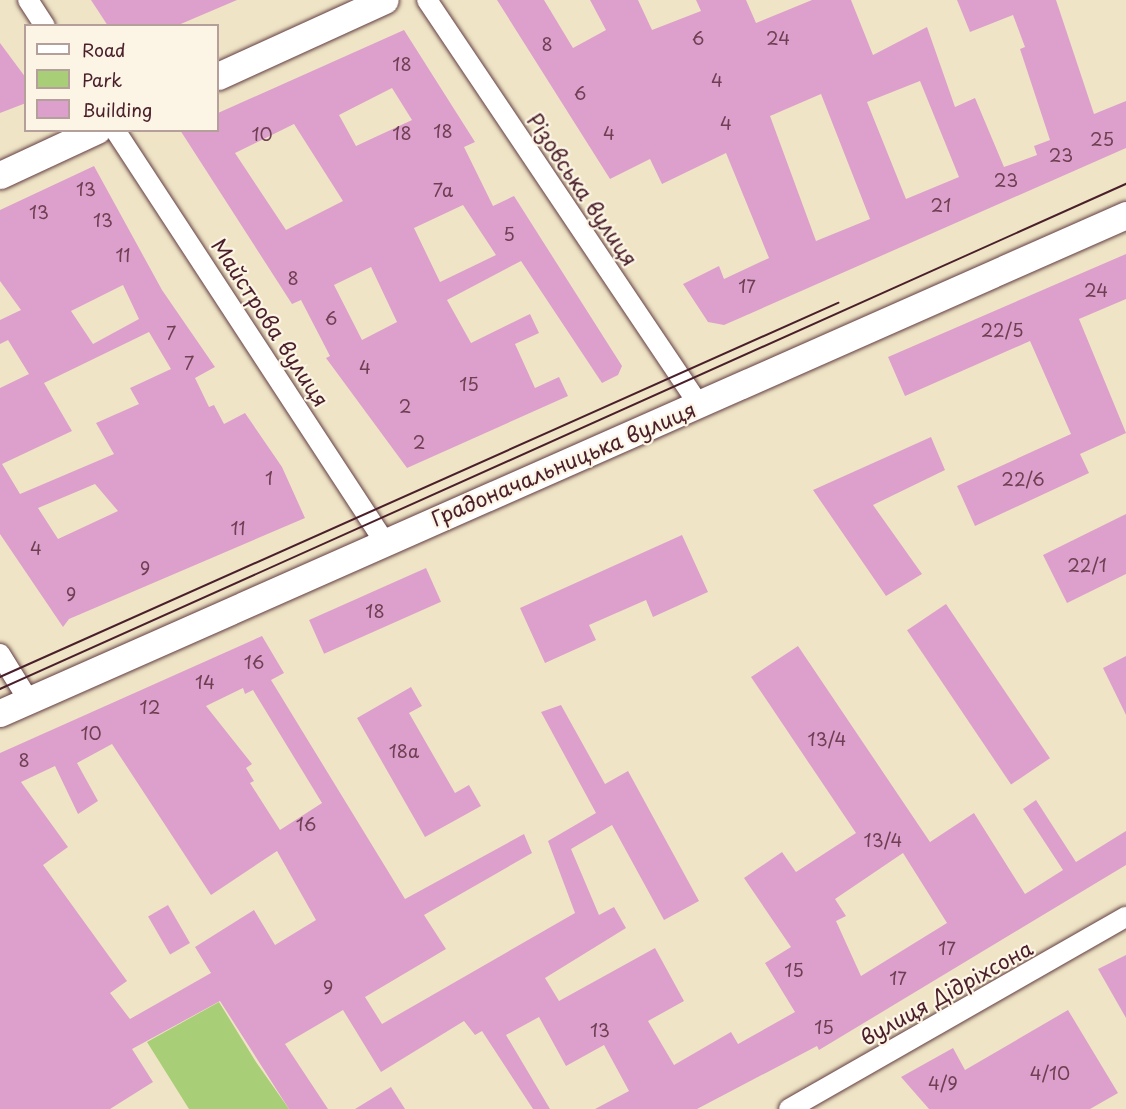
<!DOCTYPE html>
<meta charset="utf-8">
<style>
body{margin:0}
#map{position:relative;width:1126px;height:1109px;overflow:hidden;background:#efe5c6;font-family:"Playpen Sans",sans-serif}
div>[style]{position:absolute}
.green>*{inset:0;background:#a9ce78}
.building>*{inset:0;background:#dda0cc;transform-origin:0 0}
.roads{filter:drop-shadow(0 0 2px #633d42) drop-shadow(0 0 2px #633d42)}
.street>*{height:20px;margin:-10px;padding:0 10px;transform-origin:10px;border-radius:10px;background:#fff}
.secondary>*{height:27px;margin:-13.5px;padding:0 13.5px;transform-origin:13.5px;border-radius:13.5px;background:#fff}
.tram>*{height:1.5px;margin:-0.75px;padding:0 0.75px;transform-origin:0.75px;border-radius:0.75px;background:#4a1f2b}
span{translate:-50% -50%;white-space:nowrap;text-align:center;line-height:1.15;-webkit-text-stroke:4.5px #fcf5e5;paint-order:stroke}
.number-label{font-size:18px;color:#6f3f53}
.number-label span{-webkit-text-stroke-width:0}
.street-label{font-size:21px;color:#4a1f2b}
.legend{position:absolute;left:24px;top:24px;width:195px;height:108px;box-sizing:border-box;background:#fcf5e5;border:2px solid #b59f9b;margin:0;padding:8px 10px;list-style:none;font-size:18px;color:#4a1f2b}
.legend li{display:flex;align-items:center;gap:12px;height:30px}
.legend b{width:30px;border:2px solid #b59f9b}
</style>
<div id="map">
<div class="green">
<div style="clip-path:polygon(219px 1002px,256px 1062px,289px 1109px,189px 1109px,147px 1042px)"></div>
</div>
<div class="building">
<div style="clip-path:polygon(91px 0,237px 0,176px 26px,108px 26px)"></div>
<div style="clip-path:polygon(evenodd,497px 0,544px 0,573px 48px,606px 30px,590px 0,638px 0,652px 30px,701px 11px,696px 0,746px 0,756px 23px,812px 0,851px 0,873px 55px,927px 27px,955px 107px,975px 98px,1004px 167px,1037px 155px,1034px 146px,1050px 140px,1020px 49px,1025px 47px,1013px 15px,970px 32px,957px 0,1056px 0,1094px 114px,1126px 101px,1126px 148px,724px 325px,708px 322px,683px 284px,719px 266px,724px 279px,769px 258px,726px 153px,662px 184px,650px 159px,610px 179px,497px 0,920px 81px,959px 177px,906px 199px,867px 102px,920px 81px,497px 0,821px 94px,870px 219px,816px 241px,770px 116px,821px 94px)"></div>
<div style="clip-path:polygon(evenodd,404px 30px,475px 142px,464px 147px,493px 206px,514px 196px,622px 366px,618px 375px,602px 383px,521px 261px,447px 300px,471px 343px,530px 314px,539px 333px,515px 344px,535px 388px,559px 377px,568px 396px,407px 468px,326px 358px,330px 356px,301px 300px,292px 304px,180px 130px,218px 130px,218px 113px,404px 30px,392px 88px,412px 120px,356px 146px,339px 115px,392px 88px,404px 30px,294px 124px,343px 201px,286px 230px,235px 153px,294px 124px,404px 30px,463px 205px,496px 255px,440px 282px,414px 228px,463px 205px,404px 30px,371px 267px,397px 322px,362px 340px,334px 285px,371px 267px)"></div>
<div style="clip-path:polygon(0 43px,26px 78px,26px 103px,0 113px)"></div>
<div style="clip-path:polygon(evenodd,94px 166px,162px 290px,215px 367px,195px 378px,209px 407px,214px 405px,224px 424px,245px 413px,282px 467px,305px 518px,69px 619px,63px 627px,0 534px,0 388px,29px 374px,8px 340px,0 344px,0 320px,21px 310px,0 281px,0 210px,94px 166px,123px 285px,139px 319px,93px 344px,71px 311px,123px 285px,94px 166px,149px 332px,171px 369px,130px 388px,139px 404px,96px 423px,114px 454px,20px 494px,2px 464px,72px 431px,44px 383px,149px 332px,94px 166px,95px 484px,118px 511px,58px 539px,38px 508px,95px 484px)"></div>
<div style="clip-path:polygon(1126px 254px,1126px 299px,1079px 319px,1126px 433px,1080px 454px,1089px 473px,975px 526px,957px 486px,1071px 434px,1030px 341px,905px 396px,888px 357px)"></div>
<div style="clip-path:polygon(931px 437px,945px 470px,873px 505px,922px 574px,886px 596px,813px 490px)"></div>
<div style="clip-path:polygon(1126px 514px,1126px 574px,1067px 603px,1043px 555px)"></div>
<div style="clip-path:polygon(682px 535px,708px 592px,653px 617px,646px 600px,589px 625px,596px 640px,545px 663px,520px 608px)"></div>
<div style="left:426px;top:568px;width:37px;height:128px;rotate:66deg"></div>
<div style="left:946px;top:604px;width:186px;height:47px;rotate:56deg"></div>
<div style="clip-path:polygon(evenodd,262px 636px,284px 673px,271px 680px,405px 899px,524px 834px,532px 853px,424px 915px,446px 949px,365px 997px,382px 1024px,575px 913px,548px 841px,596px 813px,541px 712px,561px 705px,605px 784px,628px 771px,699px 901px,664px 920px,612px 825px,571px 849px,599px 915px,614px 907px,626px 928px,545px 978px,559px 1001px,655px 948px,684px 1001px,648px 1021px,674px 1065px,731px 1032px,738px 1044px,795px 1012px,765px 963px,791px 947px,744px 878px,782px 852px,796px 872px,856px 833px,751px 677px,798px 646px,930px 842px,974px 813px,1025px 894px,1063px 870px,1023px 809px,1036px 800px,1076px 862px,1126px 831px,1126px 865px,819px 1050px,817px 1046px,697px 1109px,595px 1109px,629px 1091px,604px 1045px,566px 1066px,539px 1017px,506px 1035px,550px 1109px,533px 1109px,482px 1031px,475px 1035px,464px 1021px,381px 1072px,343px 1010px,285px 1044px,328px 1109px,289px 1109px,220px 1001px,132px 1049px,153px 1082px,110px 1109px,0 1109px,0 753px,262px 636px,243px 688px,245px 694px,253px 690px,322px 803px,280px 830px,250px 783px,254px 781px,246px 768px,252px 764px,206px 706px,243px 688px,262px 636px,112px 744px,211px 895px,277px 851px,316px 920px,275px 945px,254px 910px,195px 947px,211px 973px,130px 1019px,110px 993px,127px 981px,43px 865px,68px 847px,21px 782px,55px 766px,78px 814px,98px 801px,77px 763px,112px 744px,262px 636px,903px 853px,947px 923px,861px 976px,836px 921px,846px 916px,835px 899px,903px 853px)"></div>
<div style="clip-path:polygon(1126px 656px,1126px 715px,1103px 668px)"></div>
<div style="clip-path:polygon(411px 687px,422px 706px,409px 713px,455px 793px,469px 785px,481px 806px,425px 837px,357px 718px)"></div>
<div style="left:168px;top:905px;width:44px;height:23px;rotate:60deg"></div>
<div style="clip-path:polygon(1126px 955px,1126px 1018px,1098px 969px)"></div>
<div style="clip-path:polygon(1068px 1010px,1118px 1093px,1090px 1109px,929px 1109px,901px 1077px,953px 1048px,965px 1070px)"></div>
<div style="clip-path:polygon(391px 1087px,405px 1109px,355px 1109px)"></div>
</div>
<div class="roads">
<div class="street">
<div style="left:28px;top:0;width:31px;rotate:57deg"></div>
<div style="left:427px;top:0;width:488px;rotate:56.1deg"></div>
<div style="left:115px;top:130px;width:491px;rotate:56.8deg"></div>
<div style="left:0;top:654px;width:55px;rotate:58.3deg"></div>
<div style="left:789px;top:1109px;width:388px;rotate:-29.7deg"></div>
</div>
<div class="secondary">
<div style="left:218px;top:76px;width:183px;rotate:-24.5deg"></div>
<div style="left:0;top:175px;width:107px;rotate:-24.9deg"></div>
<div style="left:0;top:713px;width:1231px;rotate:-23.86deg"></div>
</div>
</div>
<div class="tram">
<div style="left:0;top:677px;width:918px;rotate:-24.05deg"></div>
<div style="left:0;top:689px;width:1234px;rotate:-24.16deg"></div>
</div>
<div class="number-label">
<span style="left:698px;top:38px">6</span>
<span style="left:778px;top:38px">24</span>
<span style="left:547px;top:44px">8</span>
<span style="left:402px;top:64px">18</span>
<span style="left:717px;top:80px">4</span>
<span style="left:580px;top:93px">6</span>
<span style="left:726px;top:123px">4</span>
<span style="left:443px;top:131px">18</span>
<span style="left:402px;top:133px">18</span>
<span style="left:609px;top:133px">4</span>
<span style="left:262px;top:134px">10</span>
<span style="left:1102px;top:139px">25</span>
<span style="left:1061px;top:155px">23</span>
<span style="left:1006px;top:180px">23</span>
<span style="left:86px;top:189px">13</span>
<span style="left:443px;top:190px">7а</span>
<span style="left:941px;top:205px">21</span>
<span style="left:39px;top:212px">13</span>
<span style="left:103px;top:220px">13</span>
<span style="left:509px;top:234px">5</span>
<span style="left:123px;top:255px">11</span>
<span style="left:293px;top:278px">8</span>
<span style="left:747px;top:286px">17</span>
<span style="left:1096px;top:290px">24</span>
<span style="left:331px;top:318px">6</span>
<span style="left:1002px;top:330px">22/5</span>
<span style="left:171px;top:333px">7</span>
<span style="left:189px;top:363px">7</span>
<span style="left:365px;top:367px">4</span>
<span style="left:469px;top:384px">15</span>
<span style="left:405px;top:406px">2</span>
<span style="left:419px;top:442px">2</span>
<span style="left:269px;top:478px">1</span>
<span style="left:1023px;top:479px">22/6</span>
<span style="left:238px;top:528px">11</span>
<span style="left:36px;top:548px">4</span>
<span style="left:1087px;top:565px">22/1</span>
<span style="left:145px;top:568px">9</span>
<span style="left:71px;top:594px">9</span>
<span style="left:375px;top:611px">18</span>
<span style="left:254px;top:662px">16</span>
<span style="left:205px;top:682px">14</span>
<span style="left:150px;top:707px">12</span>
<span style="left:91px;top:733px">10</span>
<span style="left:827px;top:739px">13/4</span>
<span style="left:404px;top:751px">18а</span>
<span style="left:24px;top:760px">8</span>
<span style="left:306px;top:824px">16</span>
<span style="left:883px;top:840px">13/4</span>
<span style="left:947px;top:948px">17</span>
<span style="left:794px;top:970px">15</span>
<span style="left:898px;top:978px">17</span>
<span style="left:328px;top:987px">9</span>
<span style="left:824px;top:1027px">15</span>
<span style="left:600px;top:1030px">13</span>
<span style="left:1050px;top:1073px">4/10</span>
<span style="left:943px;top:1083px">4/9</span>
</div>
<div class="street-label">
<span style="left:583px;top:189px;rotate:56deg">Різовська вулиця</span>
<span style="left:271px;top:322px;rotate:57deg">Майстрова вулиця</span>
<span style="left:563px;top:463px;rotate:-23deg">Градоначальницька вулиця</span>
<span style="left:946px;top:992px;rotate:-29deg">вулиця Дідріхсона</span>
</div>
<ul class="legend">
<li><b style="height:8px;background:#fff"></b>Road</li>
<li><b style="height:16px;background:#a9ce78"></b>Park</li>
<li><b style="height:16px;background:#dda0cc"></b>Building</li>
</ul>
</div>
